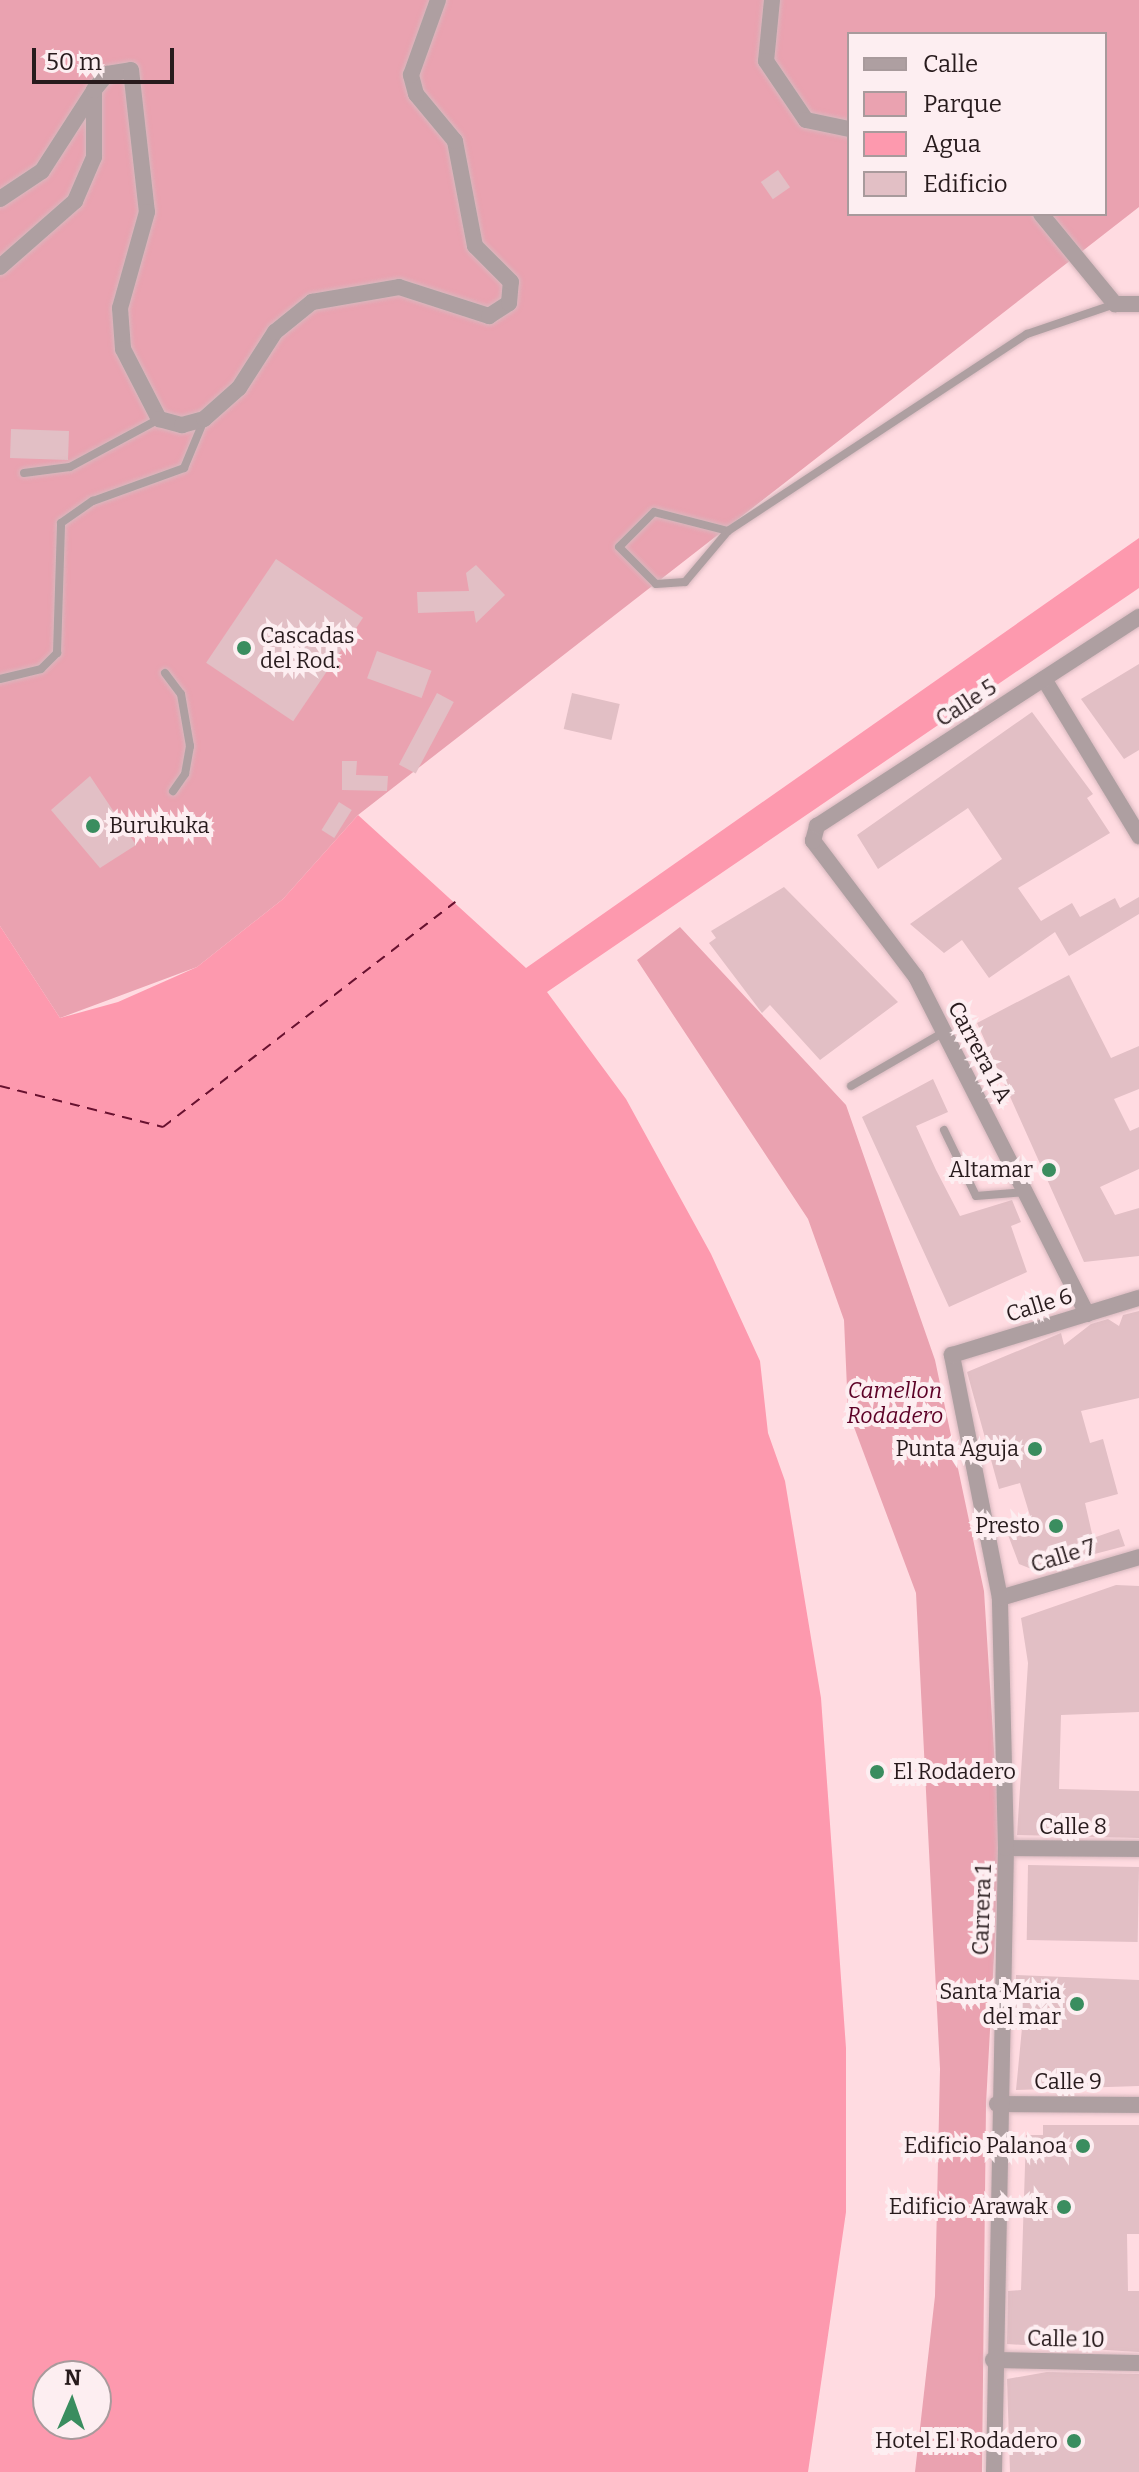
<!DOCTYPE html>
<style>
body{margin:0}
#map{position:relative;width:1139px;height:2472px;overflow:hidden;background:#ffdbe1;font-family:Bitter,serif}
div>[style]{position:absolute}
.green>*{inset:0;background:#eaa2b0}
.water>*{inset:0;background:#fd99ae}
.ferry>*{height:2px;margin-top:-1px;transform-origin:0;background:repeating-linear-gradient(90deg,#68112f 0 10px,transparent 0 18px)}
.building>*{inset:0;background:#e2bfc5;transform-origin:0 0}
.roads{filter:drop-shadow(0 0 2px #d8b8be) drop-shadow(0 0 2px #d8b8be)}
.service>*{height:8px;margin:-4px;padding:0 4px;transform-origin:4px;border-radius:4px;background:#ae9fa1}
.minor>*{height:16px;margin:-8px;padding:0 8px;transform-origin:8px;border-radius:8px;background:#ae9fa1}
.dots>*{width:22px;height:22px;translate:-50% -50%;box-sizing:border-box;border:4px solid #fdeef1;border-radius:50%}
span{translate:-50% -50%;white-space:nowrap;text-align:center;line-height:1.15;-webkit-text-stroke:8px #fdeef1;paint-order:stroke}
.poi-label{font-size:22px;color:#281b1d}
.left{translate:0 -50%;text-align:left}
.right{translate:-100% -50%;text-align:right}
.street-label{font-size:22px;color:#281b1d}
.park-label{font-size:22px;color:#5c0126;font-style:italic}
.legend{position:absolute;left:847px;top:32px;width:260px;height:184px;box-sizing:border-box;background:#fdeef1;border:2px solid #a89a9c;margin:0;padding:10px 14px;list-style:none;font-size:24px;color:#281b1d}
.legend li{display:flex;align-items:center;gap:16px;height:40px}
.legend b{width:40px;border:2px solid #a89a9c}
.north{position:absolute;left:32px;top:2360px;width:80px;height:80px;box-sizing:border-box;background:#fdeef1;border:2px solid #a89a9c;border-radius:50%;rotate:2deg;font-size:22px;font-weight:700;line-height:32px;text-align:center;color:#281b1d}
.north::after{content:'';display:block;margin:auto;width:28px;height:36px;background:#3a8d5f;clip-path:polygon(50% 0,100% 100%,50% 72%,0 100%)}
.scale{position:absolute;left:32px;top:48px;width:142px;height:36px;box-sizing:border-box;border:4px solid #281b1d;border-top:0;padding-left:10px;font-size:24px;line-height:28px;white-space:nowrap;color:#281b1d;-webkit-text-stroke:6px #fdeef1;paint-order:stroke}
</style>
<div id="map">
<div class="green">
<div style="clip-path:polygon(evenodd,0 0,1139px 0,1139px 207px,358px 815px,283px 899px,197px 967px,60px 1018px,0 926px,0 0,849px 34px,1105px 34px,1105px 214px,849px 214px,849px 34px)"></div>
<div style="clip-path:polygon(680px 927px,846px 1105px,935px 1360px,984px 1591px,1000px 1845px,986px 2104px,982px 2472px,915px 2472px,935px 2296px,940px 2069px,916px 1593px,848px 1411px,844px 1320px,808px 1219px,637px 960px)"></div>
</div>
<div class="water">
<div style="clip-path:polygon(evenodd,1139px 538px,1139px 588px,547px 992px,626px 1099px,711px 1254px,760px 1361px,768px 1433px,785px 1481px,821px 1698px,846px 2048px,846px 2212px,808px 2472px,0 2472px,0 926px,60px 1018px,118px 1002px,197px 967px,283px 899px,358px 815px,526px 968px,1139px 538px,96px 2376px,96px 2424px,48px 2424px,48px 2376px,96px 2376px)"></div>
</div>
<div class="ferry">
<div style="left:0;top:1086px;width:168px;rotate:14.1deg"></div>
<div style="left:163px;top:1127px;width:369px;rotate:-37.6deg"></div>
</div>
<div class="building">
<div style="left:778px;top:170px;width:21px;height:21px;rotate:55deg"></div>
<div style="left:69px;top:431px;width:29px;height:58px;rotate:92deg"></div>
<div style="left:276px;top:559px;width:105px;height:125px;rotate:34deg"></div>
<div style="clip-path:polygon(476px 565px,505px 595px,476px 623px,474px 611px,418px 613px,417px 592px,469px 591px,466px 573px)"></div>
<div style="left:377px;top:651px;width:58px;height:29px;rotate:20deg"></div>
<div style="clip-path:polygon(1139px 664px,1139px 750px,1124px 759px,1081px 699px)"></div>
<div style="left:437px;top:693px;width:19px;height:81px;rotate:28deg"></div>
<div style="left:572px;top:693px;width:49px;height:37px;rotate:13deg"></div>
<div style="clip-path:polygon(1032px 712px,1093px 794px,1087px 798px,1110px 833px,1018px 888px,1041px 921px,1072px 903px,1080px 917px,1115px 898px,1120px 908px,1139px 897px,1139px 914px,1069px 956px,1055px 932px,989px 978px,962px 940px,944px 953px,910px 924px,1002px 859px,968px 808px,878px 869px,857px 835px)"></div>
<div style="clip-path:polygon(342px 761px,357px 761px,356px 775px,388px 776px,387px 791px,342px 790px)"></div>
<div style="clip-path:polygon(90px 776px,136px 845px,100px 868px,51px 810px)"></div>
<div style="left:339px;top:802px;width:15px;height:33px;rotate:32deg"></div>
<div style="clip-path:polygon(784px 887px,898px 1002px,820px 1060px,770px 1005px,762px 1013px,709px 943px,716px 938px,711px 931px)"></div>
<div style="clip-path:polygon(1069px 975px,1111px 1058px,1139px 1046px,1139px 1089px,1114px 1099px,1130px 1131px,1139px 1127px,1139px 1169px,1100px 1187px,1115px 1215px,1139px 1208px,1139px 1256px,1084px 1262px,977px 1023px)"></div>
<div style="clip-path:polygon(933px 1079px,948px 1112px,916px 1126px,936px 1170px,960px 1216px,1012px 1200px,1021px 1222px,1011px 1226px,1027px 1272px,949px 1307px,862px 1117px)"></div>
<div style="clip-path:polygon(1139px 1311px,1139px 1398px,1081px 1411px,1090px 1443px,1103px 1439px,1118px 1494px,1085px 1503px,1093px 1538px,1119px 1529px,1125px 1546px,1034px 1570px,1019px 1564px,1005px 1527px,1031px 1519px,1020px 1483px,999px 1489px,967px 1372px,1061px 1333px,1064px 1345px,1091px 1324px,1108px 1319px,1119px 1326px,1123px 1315px)"></div>
<div style="clip-path:polygon(1116px 1585px,1139px 1586px,1139px 1712px,1061px 1715px,1059px 1789px,1139px 1791px,1139px 1838px,1017px 1835px,1028px 1663px,1021px 1618px)"></div>
<div style="left:1028px;top:1865px;width:111px;height:75px;rotate:1deg"></div>
<div style="clip-path:polygon(1016px 1975px,1139px 1980px,1139px 2086px,1016px 2090px,1022px 2028px,1014px 2028px)"></div>
<div style="clip-path:polygon(1043px 2125px,1139px 2125px,1139px 2234px,1127px 2234px,1128px 2291px,1139px 2291px,1139px 2352px,1007px 2344px,1008px 2291px,1021px 2290px,1026px 2135px,1043px 2135px)"></div>
<div style="clip-path:polygon(1047px 2372px,1139px 2374px,1139px 2472px,1010px 2472px,1007px 2379px)"></div>
</div>
<div class="roads">
<div class="service">
<div style="left:24px;top:473px;width:46px;rotate:-7.4deg"></div>
<div style="left:70px;top:467px;width:101px;rotate:-28.3deg"></div>
<div style="left:728px;top:531px;width:76px;rotate:-165.6deg"></div>
<div style="left:654px;top:512px;width:49px;rotate:135deg"></div>
<div style="left:619px;top:547px;width:52px;rotate:45deg"></div>
<div style="left:656px;top:584px;width:29px;rotate:-4deg"></div>
<div style="left:685px;top:582px;width:67px;rotate:-49.9deg"></div>
<div style="left:728px;top:531px;width:358px;rotate:-33.4deg"></div>
<div style="left:1027px;top:334px;width:93px;rotate:-18.8deg"></div>
<div style="left:165px;top:673px;width:26px;rotate:53deg"></div>
<div style="left:181px;top:694px;width:53px;rotate:80.2deg"></div>
<div style="left:190px;top:746px;width:28px;rotate:100deg"></div>
<div style="left:185px;top:774px;width:21px;rotate:125deg"></div>
<div style="left:0;top:679px;width:42px;rotate:-13.7deg"></div>
<div style="left:41px;top:669px;width:23px;rotate:-45deg"></div>
<div style="left:57px;top:653px;width:130px;rotate:-88.2deg"></div>
<div style="left:61px;top:523px;width:39px;rotate:-35deg"></div>
<div style="left:93px;top:501px;width:97px;rotate:-19.9deg"></div>
<div style="left:184px;top:468px;width:52px;rotate:-67.4deg"></div>
<div style="left:851px;top:1086px;width:108px;rotate:-30.1deg"></div>
<div style="left:944px;top:1130px;width:73px;rotate:64.1deg"></div>
<div style="left:976px;top:1196px;width:50px;rotate:-4.6deg"></div>
</div>
<div class="minor">
<div style="left:772px;top:0;width:61px;rotate:95.6deg"></div>
<div style="left:766px;top:61px;width:71px;rotate:55.9deg"></div>
<div style="left:806px;top:120px;width:44px;rotate:11.8deg"></div>
<div style="left:0;top:199px;width:50px;rotate:-33.7deg"></div>
<div style="left:42px;top:171px;width:94px;rotate:-57.2deg"></div>
<div style="left:1041px;top:214px;width:117px;rotate:50.6deg"></div>
<div style="left:1115px;top:304px;width:24px"></div>
<div style="left:0;top:267px;width:100px;rotate:-41.3deg"></div>
<div style="left:75px;top:201px;width:48px;rotate:-66.6deg"></div>
<div style="left:94px;top:157px;width:67px;rotate:-90deg"></div>
<div style="left:94px;top:90px;width:21px;rotate:-51deg"></div>
<div style="left:107px;top:74px;width:24px;rotate:-9deg"></div>
<div style="left:131px;top:70px;width:143px;rotate:83.6deg"></div>
<div style="left:147px;top:212px;width:100px;rotate:105.7deg"></div>
<div style="left:120px;top:308px;width:41px;rotate:85.8deg"></div>
<div style="left:123px;top:349px;width:79px;rotate:62.8deg"></div>
<div style="left:159px;top:419px;width:24px;rotate:15deg"></div>
<div style="left:182px;top:425px;width:23px;rotate:-15deg"></div>
<div style="left:204px;top:419px;width:47px;rotate:-41.5deg"></div>
<div style="left:239px;top:388px;width:67px;rotate:-57.3deg"></div>
<div style="left:275px;top:332px;width:48px;rotate:-39deg"></div>
<div style="left:312px;top:302px;width:88px;rotate:-9.8deg"></div>
<div style="left:399px;top:287px;width:95px;rotate:17.9deg"></div>
<div style="left:489px;top:316px;width:24px;rotate:-33deg"></div>
<div style="left:509px;top:303px;width:21px;rotate:-85deg"></div>
<div style="left:511px;top:282px;width:51px;rotate:-135deg"></div>
<div style="left:475px;top:246px;width:107px;rotate:-100.8deg"></div>
<div style="left:455px;top:141px;width:61px;rotate:-129.7deg"></div>
<div style="left:416px;top:94px;width:20px;rotate:-105deg"></div>
<div style="left:411px;top:75px;width:80px;rotate:-70.2deg"></div>
<div style="left:1044px;top:679px;width:184px;rotate:58.8deg"></div>
<div style="left:1087px;top:1314px;width:378px;rotate:-116.9deg"></div>
<div style="left:916px;top:977px;width:171px;rotate:-127.1deg"></div>
<div style="left:813px;top:841px;width:16px;rotate:-75deg"></div>
<div style="left:817px;top:826px;width:384px;rotate:-33deg"></div>
<div style="left:1000px;top:1598px;width:145px;rotate:-16.4deg"></div>
<div style="left:1006px;top:1848px;width:133px;rotate:0.4deg"></div>
<div style="left:997px;top:2104px;width:142px;rotate:0.4deg"></div>
<div style="left:993px;top:2360px;width:146px;rotate:1.2deg"></div>
<div style="left:994px;top:2472px;width:624px;rotate:-88.9deg"></div>
<div style="left:1006px;top:1848px;width:250px;rotate:-91.4deg"></div>
<div style="left:1000px;top:1598px;width:248px;rotate:-101.2deg"></div>
<div style="left:952px;top:1355px;width:195px;rotate:-17deg"></div>
</div>
</div>
<div class="dots">
<div style="left:244px;top:648px;background:#3a8d5f"></div>
<div style="left:93px;top:826px;background:#3a8d5f"></div>
<div style="left:1049px;top:1170px;background:#3a8d5f"></div>
<div style="left:1035px;top:1449px;background:#3a8d5f"></div>
<div style="left:1056px;top:1526px;background:#3a8d5f"></div>
<div style="left:877px;top:1772px;background:#3a8d5f"></div>
<div style="left:1077px;top:2004px;background:#3a8d5f"></div>
<div style="left:1083px;top:2146px;background:#3a8d5f"></div>
<div style="left:1064px;top:2207px;background:#3a8d5f"></div>
<div style="left:1074px;top:2441px;background:#3a8d5f"></div>
</div>
<div class="poi-label">
<span class="left" style="left:260px;top:648px">Cascadas<br>del Rod.</span>
<span class="left" style="left:109px;top:826px">Burukuka</span>
<span class="right" style="left:1033px;top:1170px">Altamar</span>
<span class="right" style="left:1019px;top:1449px">Punta Aguja</span>
<span class="right" style="left:1040px;top:1526px">Presto</span>
<span class="left" style="left:893px;top:1772px">El Rodadero</span>
<span class="right" style="left:1061px;top:2004px">Santa Maria<br>del mar</span>
<span class="right" style="left:1067px;top:2146px">Edificio Palanoa</span>
<span class="right" style="left:1048px;top:2207px">Edificio Arawak</span>
<span class="right" style="left:1058px;top:2441px">Hotel El Rodadero</span>
</div>
<div class="street-label">
<span style="left:966px;top:703px;rotate:-33deg">Calle 5</span>
<span style="left:980px;top:1052px;rotate:62deg">Carrera 1 A</span>
<span style="left:1039px;top:1305px;rotate:-17deg">Calle 6</span>
<span style="left:1063px;top:1556px;rotate:-17deg">Calle 7</span>
<span style="left:1073px;top:1827px">Calle 8</span>
<span style="left:982px;top:1910px;rotate:-88deg">Carrera 1</span>
<span style="left:1068px;top:2082px">Calle 9</span>
<span style="left:1066px;top:2339px;rotate:1deg">Calle 10</span>
</div>
<div class="park-label">
<span style="left:895px;top:1403px">Camellon<br>Rodadero</span>
</div>
<ul class="legend">
<li><b style="height:10px;background:#ae9fa1"></b>Calle</li>
<li><b style="height:22px;background:#eaa2b0"></b>Parque</li>
<li><b style="height:22px;background:#fd99ae"></b>Agua</li>
<li><b style="height:22px;background:#e2bfc5"></b>Edificio</li>
</ul>
<div class="north">N</div>
<div class="scale">50 m</div>
</div>
